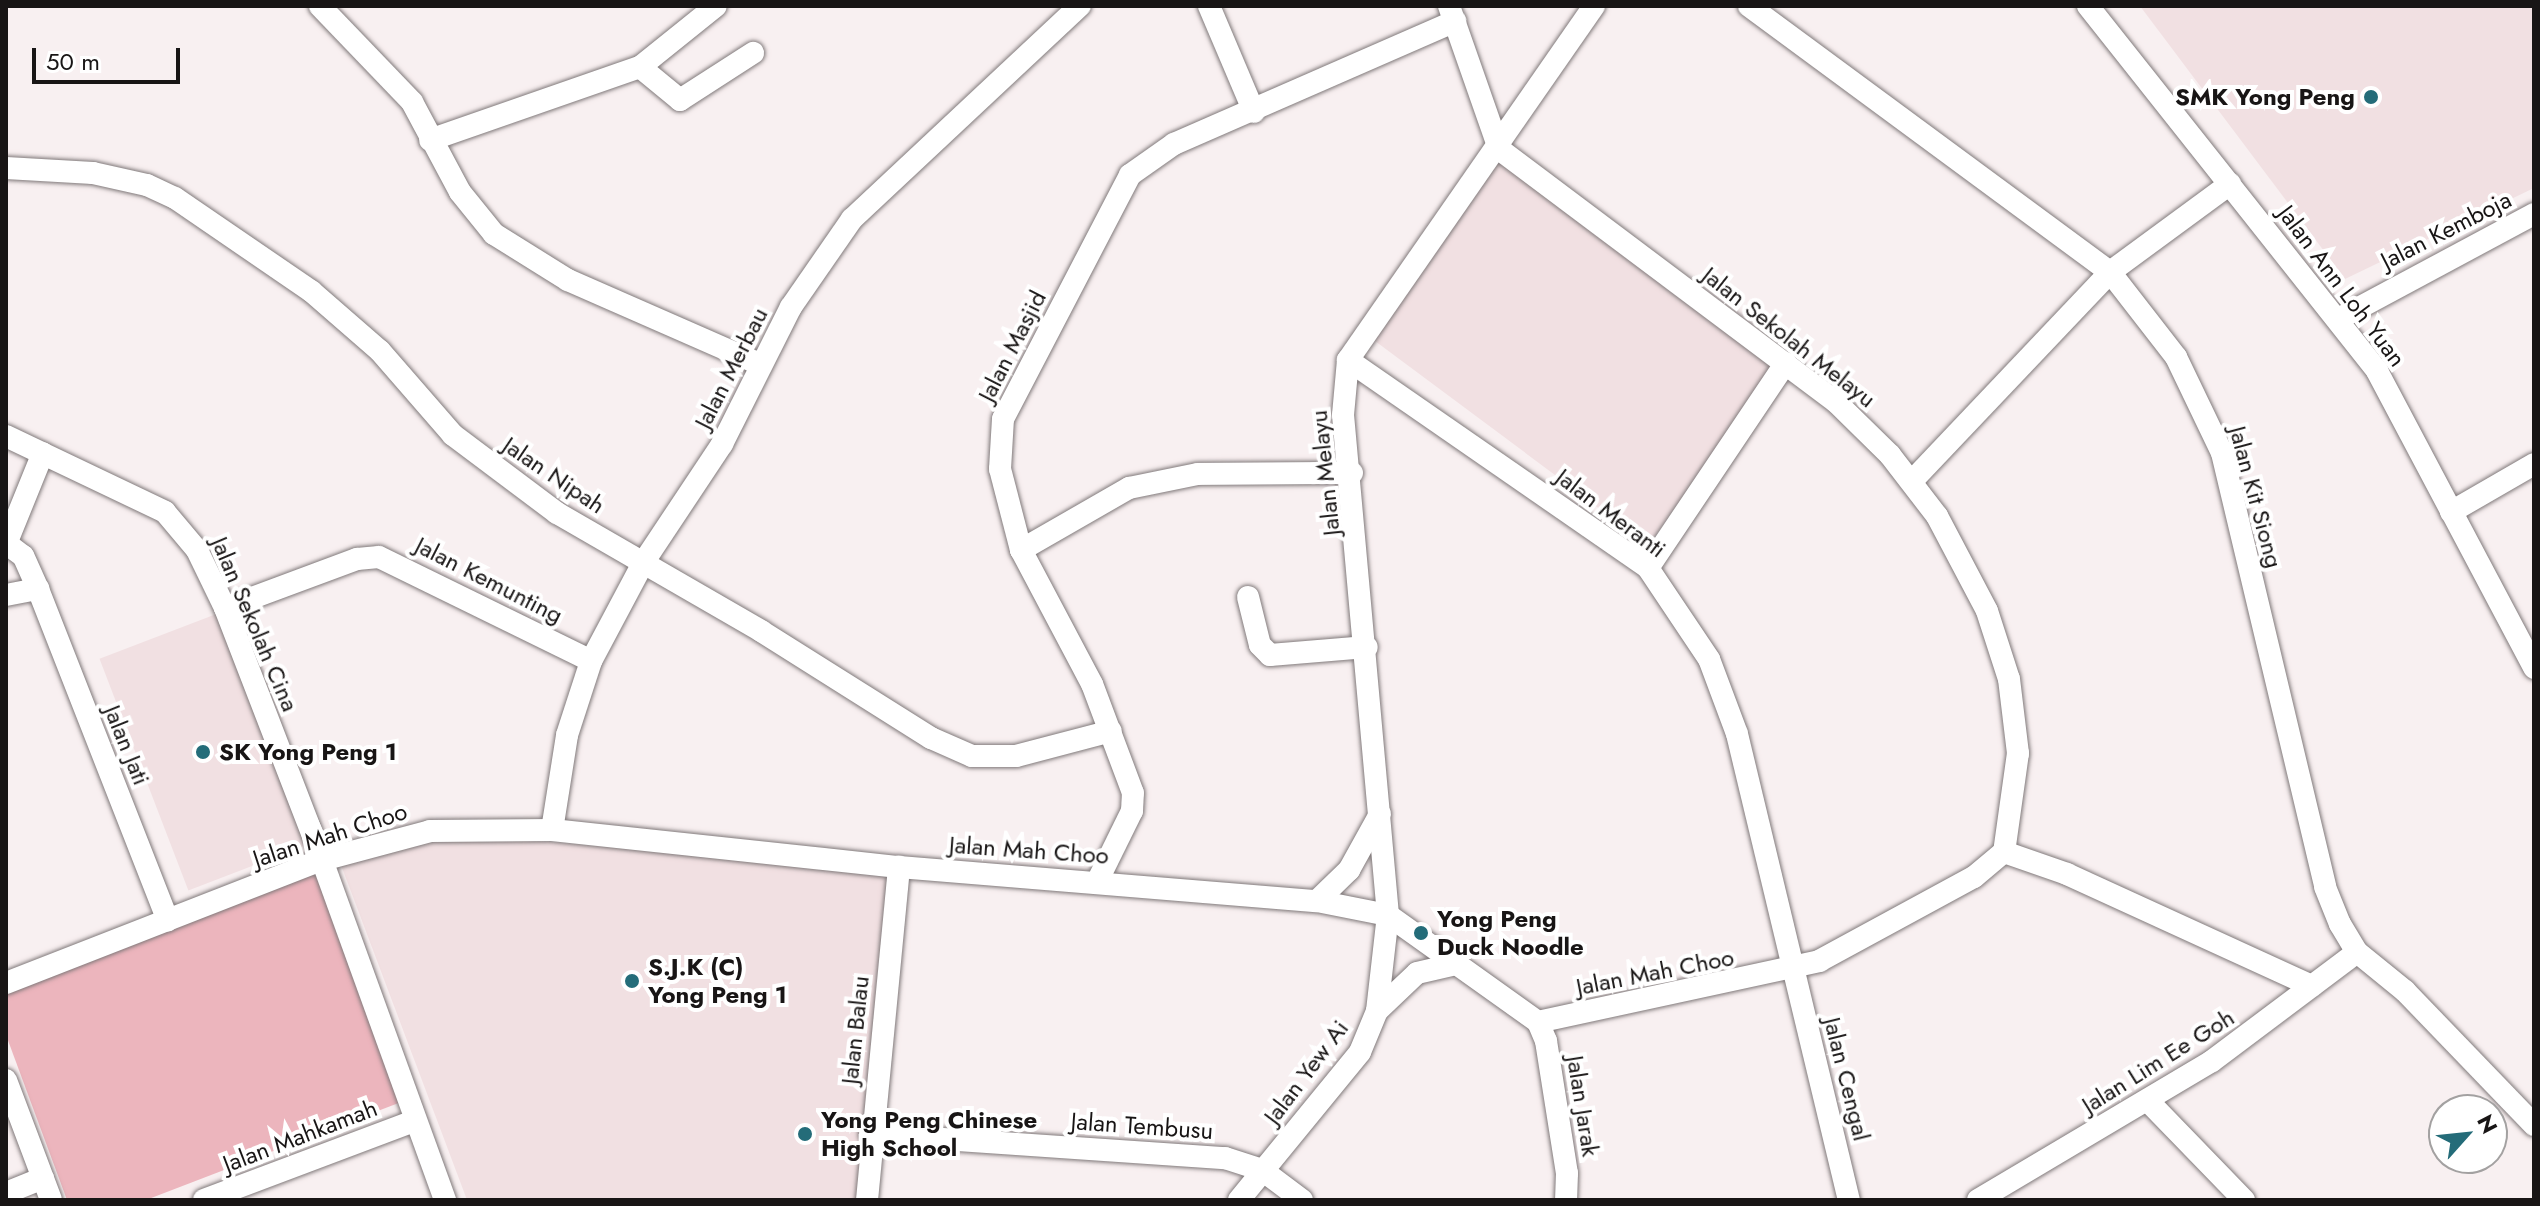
<!DOCTYPE html>
<style>
body{margin:0}
#map{position:relative;width:2540px;height:1206px;overflow:hidden;background:#f8f0f1;font-family:Jost,sans-serif}
div>[style]{position:absolute}
.built>*{inset:0;background:#f1e0e2;transform-origin:0 0}
.green>*{inset:0;background:#ecb5bd}
.roads{filter:drop-shadow(0 0 2px #80797a) drop-shadow(0 0 2px #80797a)}
.minor>*{height:22px;margin:-11px;padding:0 11px;transform-origin:11px;border-radius:11px;background:#fff}
.dots>*{width:22px;height:22px;translate:-50% -50%;box-sizing:border-box;border:4px solid #fff;border-radius:50%}
span{translate:-50% -50%;white-space:nowrap;text-align:center;line-height:1.15;-webkit-text-stroke:8px #fff;paint-order:stroke}
.poi-label{font-size:24px;color:#181515;font-weight:700}
.right{translate:-100% -50%;text-align:right}
.left{translate:0 -50%;text-align:left}
.street-label{font-size:24px;color:#181515}
.frame{position:absolute;inset:0;border:8px solid #181515;pointer-events:none}
.north{position:absolute;left:2428px;top:1094px;width:80px;height:80px;box-sizing:border-box;background:#fff;border:2px solid #a3a1a1;border-radius:50%;rotate:63deg;font-size:22px;font-weight:700;line-height:32px;text-align:center;color:#181515}
.north::after{content:'';display:block;margin:auto;width:28px;height:36px;background:#246c79;clip-path:polygon(50% 0,100% 100%,50% 72%,0 100%)}
.scale{position:absolute;left:32px;top:48px;width:148px;height:36px;box-sizing:border-box;border:4px solid #181515;border-top:0;padding-left:10px;font-size:24px;line-height:28px;white-space:nowrap;color:#181515;-webkit-text-stroke:6px #fff;paint-order:stroke}
</style>
<div id="map">
<div class="built">
<div style="clip-path:polygon(2140px 6px,2534px 6px,2534px 188px,2345px 279px)"></div>
<div style="clip-path:polygon(1508px 142px,1785px 350px,1646px 549px,1590px 501px,1375px 341px,1391px 301px)"></div>
<div style="left:219px;top:613px;width:248px;height:128px;rotate:69deg"></div>
<div style="clip-path:polygon(437px 833px,890px 870px,859px 1200px,467px 1200px,338px 857px)"></div>
</div>
<div class="green">
<div style="clip-path:polygon(318px 861px,409px 1099px,146px 1200px,67px 1200px,6px 1035px,6px 981px)"></div>
</div>
<div class="roads">
<div class="minor">
<div style="left:320px;top:6px;width:133px;rotate:46.2deg"></div>
<div style="left:412px;top:102px;width:102px;rotate:61.9deg"></div>
<div style="left:460px;top:192px;width:54px;rotate:51deg"></div>
<div style="left:494px;top:234px;width:87px;rotate:31.9deg"></div>
<div style="left:568px;top:280px;width:209px;rotate:23.7deg"></div>
<div style="left:1209px;top:6px;width:115px;rotate:67deg"></div>
<div style="left:1449px;top:6px;width:151px;rotate:70.7deg"></div>
<div style="left:1499px;top:149px;width:420px;rotate:36.9deg"></div>
<div style="left:1835px;top:401px;width:77px;rotate:44.5deg"></div>
<div style="left:1890px;top:455px;width:77px;rotate:52.4deg"></div>
<div style="left:1937px;top:516px;width:107px;rotate:62.2deg"></div>
<div style="left:1987px;top:611px;width:71px;rotate:72.1deg"></div>
<div style="left:2009px;top:679px;width:75px;rotate:83.1deg"></div>
<div style="left:2018px;top:753px;width:100px;rotate:98deg"></div>
<div style="left:1749px;top:6px;width:448px;rotate:36.4deg"></div>
<div style="left:2110px;top:272px;width:108px;rotate:52.2deg"></div>
<div style="left:2176px;top:357px;width:106px;rotate:64.4deg"></div>
<div style="left:2222px;top:453px;width:446px;rotate:76.6deg"></div>
<div style="left:2325px;top:887px;width:40px;rotate:68deg"></div>
<div style="left:2340px;top:924px;width:33px;rotate:59deg"></div>
<div style="left:2357px;top:952px;width:62px;rotate:39.1deg"></div>
<div style="left:2405px;top:991px;width:186px;rotate:46.1deg"></div>
<div style="left:2088px;top:6px;width:466px;rotate:51.6deg"></div>
<div style="left:2377px;top:371px;width:336px;rotate:62.1deg"></div>
<div style="left:640px;top:67px;width:52px;rotate:39.5deg"></div>
<div style="left:680px;top:100px;width:87px;rotate:-32.8deg"></div>
<div style="left:430px;top:140px;width:222px;rotate:-19.2deg"></div>
<div style="left:640px;top:67px;width:97px;rotate:-38.8deg"></div>
<div style="left:6px;top:168px;width:87px;rotate:3.3deg"></div>
<div style="left:93px;top:173px;width:55px;rotate:12.5deg"></div>
<div style="left:147px;top:185px;width:31px;rotate:25deg"></div>
<div style="left:175px;top:198px;width:165px;rotate:34.4deg"></div>
<div style="left:311px;top:291px;width:91px;rotate:41deg"></div>
<div style="left:380px;top:351px;width:111px;rotate:49deg"></div>
<div style="left:453px;top:435px;width:130px;rotate:36.9deg"></div>
<div style="left:557px;top:513px;width:236px;rotate:30deg"></div>
<div style="left:761px;top:631px;width:201px;rotate:32.2deg"></div>
<div style="left:931px;top:738px;width:45px;rotate:23.7deg"></div>
<div style="left:972px;top:756px;width:44px"></div>
<div style="left:1016px;top:756px;width:98px;rotate:-14.7deg"></div>
<div style="left:2340px;top:318px;width:220px;rotate:-28.2deg"></div>
<div style="left:1348px;top:360px;width:365px;rotate:34.7deg"></div>
<div style="left:1648px;top:568px;width:110px;rotate:56.2deg"></div>
<div style="left:1709px;top:659px;width:80px;rotate:69.5deg"></div>
<div style="left:1737px;top:734px;width:479px;rotate:76.5deg"></div>
<div style="left:6px;top:436px;width:176px;rotate:25.5deg"></div>
<div style="left:165px;top:512px;width:50px;rotate:49.9deg"></div>
<div style="left:197px;top:550px;width:64px;rotate:64.2deg"></div>
<div style="left:225px;top:608px;width:270px;rotate:68.9deg"></div>
<div style="left:322px;top:860px;width:362px;rotate:70.1deg"></div>
<div style="left:1912px;top:481px;width:288px;rotate:-46.5deg"></div>
<div style="left:2110px;top:272px;width:149px;rotate:-36.3deg"></div>
<div style="left:2451px;top:512px;width:96px;rotate:-30deg"></div>
<div style="left:6px;top:544px;width:98px;rotate:-67.9deg"></div>
<div style="left:1021px;top:550px;width:125px;rotate:-29.9deg"></div>
<div style="left:1129px;top:488px;width:70px;rotate:-11.5deg"></div>
<div style="left:1198px;top:474px;width:154px;rotate:-0.4deg"></div>
<div style="left:1648px;top:568px;width:247px;rotate:-56.1deg"></div>
<div style="left:38px;top:589px;width:356px;rotate:68.6deg"></div>
<div style="left:6px;top:595px;width:33px;rotate:-11deg"></div>
<div style="left:38px;top:589px;width:36px;rotate:-114deg"></div>
<div style="left:23px;top:556px;width:21px;rotate:-143deg"></div>
<div style="left:1248px;top:597px;width:49px;rotate:76deg"></div>
<div style="left:1260px;top:645px;width:14px;rotate:45deg"></div>
<div style="left:1270px;top:655px;width:97px;rotate:-4.7deg"></div>
<div style="left:225px;top:608px;width:141px;rotate:-20.4deg"></div>
<div style="left:357px;top:559px;width:22px;rotate:-5deg"></div>
<div style="left:379px;top:557px;width:236px;rotate:26.1deg"></div>
<div style="left:552px;top:830px;width:96px;rotate:-81deg"></div>
<div style="left:567px;top:735px;width:78px;rotate:-72deg"></div>
<div style="left:591px;top:661px;width:111px;rotate:-62deg"></div>
<div style="left:643px;top:563px;width:143px;rotate:-56.4deg"></div>
<div style="left:722px;top:444px;width:153px;rotate:-63.3deg"></div>
<div style="left:791px;top:307px;width:107px;rotate:-55.3deg"></div>
<div style="left:852px;top:219px;width:312px;rotate:-43.1deg"></div>
<div style="left:2004px;top:852px;width:67px;rotate:19.2deg"></div>
<div style="left:2067px;top:874px;width:269px;rotate:24.6deg"></div>
<div style="left:1098px;top:880px;width:77px;rotate:-63.8deg"></div>
<div style="left:1132px;top:811px;width:18px;rotate:-87deg"></div>
<div style="left:1133px;top:793px;width:116px;rotate:-110.6deg"></div>
<div style="left:1092px;top:684px;width:152px;rotate:-117.9deg"></div>
<div style="left:1021px;top:550px;width:84px;rotate:-104.5deg"></div>
<div style="left:1000px;top:469px;width:50px;rotate:-86.6deg"></div>
<div style="left:1003px;top:419px;width:275px;rotate:-62.5deg"></div>
<div style="left:1130px;top:175px;width:54px;rotate:-35.2deg"></div>
<div style="left:1174px;top:144px;width:307px;rotate:-23.6deg"></div>
<div style="left:1317px;top:901px;width:45px;rotate:-44.1deg"></div>
<div style="left:1349px;top:870px;width:64px;rotate:-61deg"></div>
<div style="left:6px;top:983px;width:339px;rotate:-21.3deg"></div>
<div style="left:322px;top:860px;width:112px;rotate:-15deg"></div>
<div style="left:430px;top:831px;width:122px;rotate:-0.5deg"></div>
<div style="left:552px;top:830px;width:349px;rotate:6.1deg"></div>
<div style="left:899px;top:867px;width:419px;rotate:4.7deg"></div>
<div style="left:1317px;top:901px;width:72px;rotate:11.2deg"></div>
<div style="left:1388px;top:915px;width:184px;rotate:35.5deg"></div>
<div style="left:1538px;top:1022px;width:21px;rotate:67deg"></div>
<div style="left:1546px;top:1041px;width:134px;rotate:81deg"></div>
<div style="left:1567px;top:1173px;width:27px;rotate:92deg"></div>
<div style="left:1377px;top:1011px;width:55px;rotate:-43.5deg"></div>
<div style="left:1417px;top:973px;width:39px;rotate:-13deg"></div>
<div style="left:1538px;top:1022px;width:288px;rotate:-12.2deg"></div>
<div style="left:1819px;top:961px;width:176px;rotate:-28.5deg"></div>
<div style="left:1974px;top:877px;width:39px;rotate:-40deg"></div>
<div style="left:6px;top:1080px;width:128px;rotate:69.4deg"></div>
<div style="left:2148px;top:1101px;width:138px;rotate:45.9deg"></div>
<div style="left:870px;top:1134px;width:356px;rotate:3.9deg"></div>
<div style="left:1225px;top:1158px;width:39px;rotate:18deg"></div>
<div style="left:1262px;top:1170px;width:50px;rotate:36.9deg"></div>
<div style="left:6px;top:1193px;width:40px;rotate:-22deg"></div>
<div style="left:204px;top:1200px;width:224px;rotate:-20.6deg"></div>
<div style="left:867px;top:1200px;width:335px;rotate:-84.5deg"></div>
<div style="left:1239px;top:1200px;width:191px;rotate:-50.7deg"></div>
<div style="left:1360px;top:1052px;width:44px;rotate:-67.5deg"></div>
<div style="left:1377px;top:1011px;width:97px;rotate:-83.5deg"></div>
<div style="left:1388px;top:915px;width:502px;rotate:-95.14deg"></div>
<div style="left:1343px;top:415px;width:55px;rotate:-84.8deg"></div>
<div style="left:1348px;top:360px;width:431px;rotate:-55.2deg"></div>
<div style="left:1978px;top:1200px;width:272px;rotate:-30.7deg"></div>
<div style="left:2212px;top:1061px;width:181px;rotate:-36.9deg"></div>
</div>
</div>
<div class="dots">
<div style="left:2371px;top:97px;background:#246c79"></div>
<div style="left:203px;top:752px;background:#246c79"></div>
<div style="left:1421px;top:933px;background:#246c79"></div>
<div style="left:632px;top:981px;background:#246c79"></div>
<div style="left:805px;top:1134px;background:#246c79"></div>
</div>
<div class="poi-label">
<span class="right" style="left:2355px;top:97px">SMK Yong Peng</span>
<span class="left" style="left:219px;top:752px">SK Yong Peng 1</span>
<span class="left" style="left:1437px;top:933px">Yong Peng<br>Duck Noodle</span>
<span class="left" style="left:648px;top:981px">S.J.K (C)<br>Yong Peng 1</span>
<span class="left" style="left:821px;top:1134px">Yong Peng Chinese<br>High School</span>
</div>
<div class="street-label">
<span style="left:2446px;top:230px;rotate:-27deg">Jalan Kemboja</span>
<span style="left:2342px;top:286px;rotate:53deg">Jalan Ann Loh Yuan</span>
<span style="left:1789px;top:337px;rotate:38deg">Jalan Sekolah Melayu</span>
<span style="left:1012px;top:346px;rotate:-63deg">Jalan Masjid</span>
<span style="left:731px;top:368px;rotate:-63deg">Jalan Merbau</span>
<span style="left:1325px;top:473px;rotate:-96deg">Jalan Melayu</span>
<span style="left:554px;top:475px;rotate:34deg">Jalan Nipah</span>
<span style="left:2256px;top:497px;rotate:75deg">Jalan Kit Siong</span>
<span style="left:1611px;top:513px;rotate:37deg">Jalan Meranti</span>
<span style="left:489px;top:580px;rotate:27deg">Jalan Kemunting</span>
<span style="left:255px;top:624px;rotate:67deg">Jalan Sekolah Cina</span>
<span style="left:127px;top:745px;rotate:68deg">Jalan Jati</span>
<span style="left:330px;top:835px;rotate:-18deg">Jalan Mah Choo</span>
<span style="left:1029px;top:850px;rotate:4deg">Jalan Mah Choo</span>
<span style="left:1655px;top:972px;rotate:-11deg">Jalan Mah Choo</span>
<span style="left:855px;top:1030px;rotate:-84deg">Jalan Balau</span>
<span style="left:2158px;top:1061px;rotate:-32deg">Jalan Lim Ee Goh</span>
<span style="left:1306px;top:1072px;rotate:-53deg">Jalan Yew Ai</span>
<span style="left:1847px;top:1079px;rotate:76deg">Jalan Cengal</span>
<span style="left:1583px;top:1106px;rotate:81deg">Jalan Jarak</span>
<span style="left:1142px;top:1126px;rotate:4deg">Jalan Tembusu</span>
<span style="left:300px;top:1136px;rotate:-21deg">Jalan Mahkamah</span>
</div>
<div class="frame"></div>
<div class="north">N</div>
<div class="scale">50 m</div>
</div>
